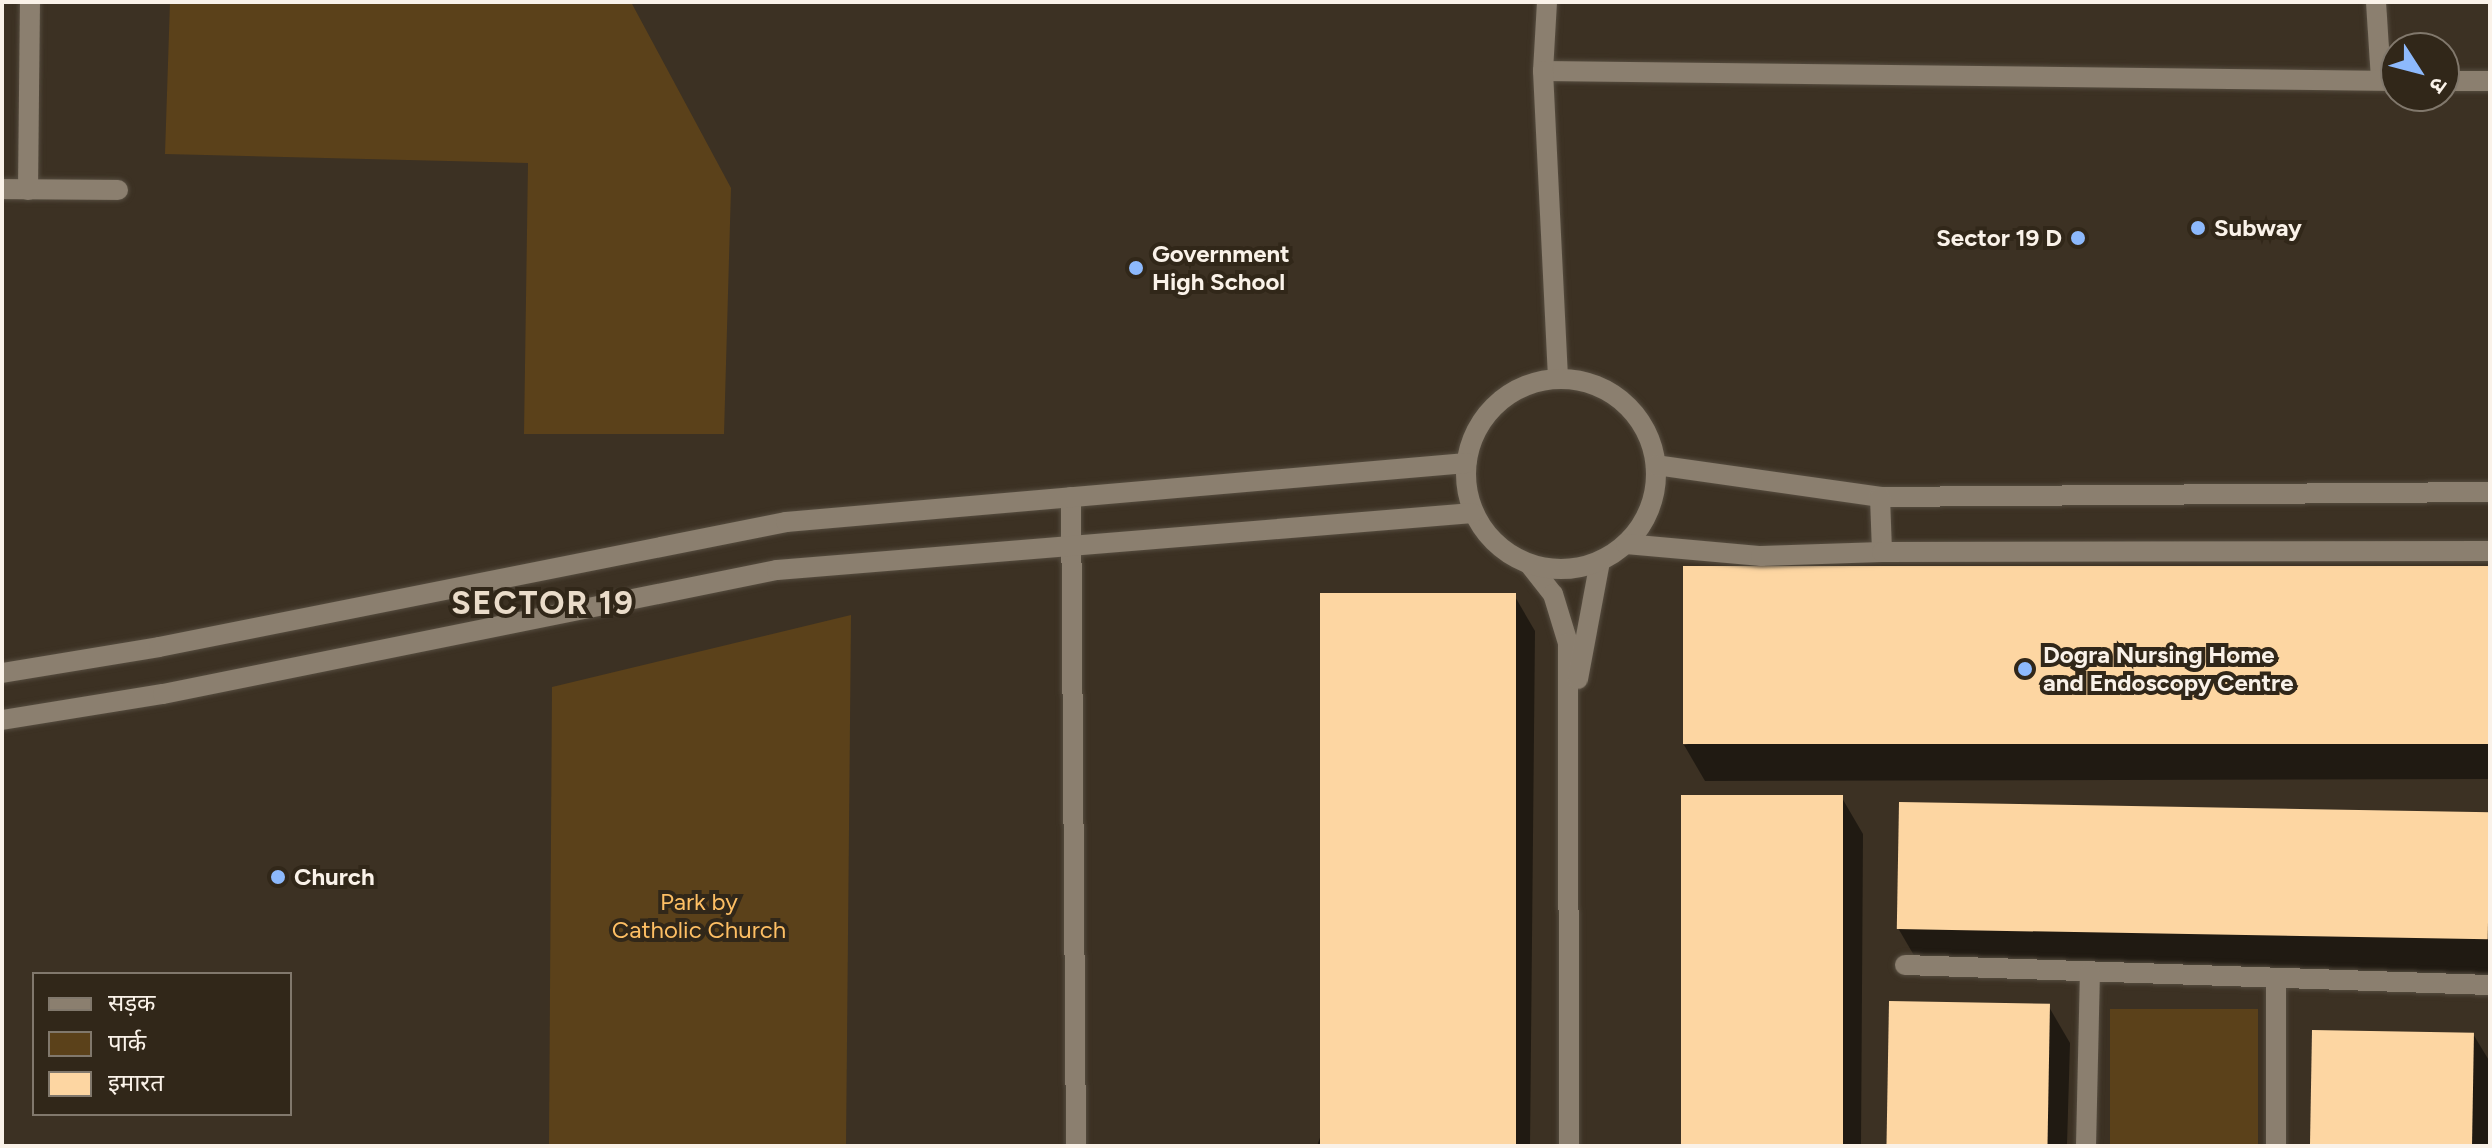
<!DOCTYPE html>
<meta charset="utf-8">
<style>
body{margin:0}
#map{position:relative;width:2492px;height:1148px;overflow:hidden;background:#3c3123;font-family:Figtree,"Noto Sans Devanagari",sans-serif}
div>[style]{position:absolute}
.green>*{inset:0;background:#5b411a;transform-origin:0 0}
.shadow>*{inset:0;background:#0007}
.building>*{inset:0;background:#fdd6a2;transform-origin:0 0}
.roads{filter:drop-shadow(0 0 2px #564d40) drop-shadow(0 0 2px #564d40)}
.street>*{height:20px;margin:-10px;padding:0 10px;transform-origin:10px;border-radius:10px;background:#8b7f6f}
.secondary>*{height:20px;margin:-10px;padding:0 10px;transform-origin:10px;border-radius:10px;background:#8b7f6f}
.secondary>.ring{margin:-10px;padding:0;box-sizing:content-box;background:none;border:20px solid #8b7f6f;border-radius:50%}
.dots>*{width:22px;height:22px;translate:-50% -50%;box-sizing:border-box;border:4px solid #312719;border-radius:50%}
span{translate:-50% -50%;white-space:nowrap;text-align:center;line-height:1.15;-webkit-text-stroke:8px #312719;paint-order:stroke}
.poi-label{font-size:24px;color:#faf2e9;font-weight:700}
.left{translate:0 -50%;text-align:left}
.right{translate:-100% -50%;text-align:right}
.park-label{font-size:24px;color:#febf64}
.district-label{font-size:32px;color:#eadcca;font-weight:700;letter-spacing:2px}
.frame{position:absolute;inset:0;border:4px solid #faf2e9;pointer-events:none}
.legend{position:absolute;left:32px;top:972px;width:260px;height:144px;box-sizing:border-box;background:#312719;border:2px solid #81786c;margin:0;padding:10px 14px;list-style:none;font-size:24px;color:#faf2e9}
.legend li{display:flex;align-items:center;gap:16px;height:40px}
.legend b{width:40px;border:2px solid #81786c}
.north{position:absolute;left:2380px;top:32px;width:80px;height:80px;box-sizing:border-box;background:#312719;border:2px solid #81786c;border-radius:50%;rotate:126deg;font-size:22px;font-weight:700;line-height:32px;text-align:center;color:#faf2e9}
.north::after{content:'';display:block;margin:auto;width:28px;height:36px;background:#8db9fc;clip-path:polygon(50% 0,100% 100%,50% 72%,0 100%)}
</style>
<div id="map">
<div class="green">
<div style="clip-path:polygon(170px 2px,631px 2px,731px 188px,724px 434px,524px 434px,528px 163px,165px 154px)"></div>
<div style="clip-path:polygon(851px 615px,846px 1146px,549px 1146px,552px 687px)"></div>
<div style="left:2110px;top:1009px;width:148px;height:137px"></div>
</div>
<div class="shadow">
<div style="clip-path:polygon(2490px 568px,2490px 779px,1705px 781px,1684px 745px)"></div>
<div style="clip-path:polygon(1514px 595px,1535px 631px,1530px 1146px,1317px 1146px)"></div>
<div style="clip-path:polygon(1842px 798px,1863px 834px,1861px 1146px,1680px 1146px)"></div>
<div style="clip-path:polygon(2490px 817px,2490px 977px,1919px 964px,1898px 928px)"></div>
<div style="clip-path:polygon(2049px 1007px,2070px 1043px,2067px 1146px,1887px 1146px)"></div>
<div style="clip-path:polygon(2473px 1034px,2490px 1062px,2490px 1146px,2313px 1146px)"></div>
</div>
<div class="building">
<div style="left:2490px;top:566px;width:178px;height:807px;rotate:90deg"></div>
<div style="left:1320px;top:593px;width:196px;height:553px"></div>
<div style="left:1681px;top:795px;width:162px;height:351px"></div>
<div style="left:1899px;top:802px;width:591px;height:127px;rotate:1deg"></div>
<div style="left:1889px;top:1001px;width:161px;height:145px;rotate:1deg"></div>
<div style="left:2312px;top:1030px;width:162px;height:116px;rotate:1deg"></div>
</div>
<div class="roads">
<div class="street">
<div style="left:2376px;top:2px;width:78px;rotate:86.3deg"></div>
<div style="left:1543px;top:71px;width:853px;rotate:0.67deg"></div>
<div style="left:2444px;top:81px;width:46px"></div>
<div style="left:2px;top:189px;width:116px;rotate:0.5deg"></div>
<div style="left:28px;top:190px;width:188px;rotate:-89.4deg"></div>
<div style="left:1071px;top:497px;width:649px;rotate:89.56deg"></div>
<div style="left:1530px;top:565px;width:37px;rotate:52deg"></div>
<div style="left:1553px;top:594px;width:51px;rotate:73deg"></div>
<div style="left:1568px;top:643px;width:503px;rotate:89.89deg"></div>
<div style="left:1578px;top:679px;width:119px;rotate:-79.4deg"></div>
<div style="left:1905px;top:965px;width:585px;rotate:1.96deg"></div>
<div style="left:2086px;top:1146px;width:174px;rotate:-88.7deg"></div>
<div style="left:2276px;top:1146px;width:168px;rotate:-90deg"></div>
</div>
<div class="secondary">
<div style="left:1547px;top:2px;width:69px;rotate:93.3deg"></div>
<div style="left:1543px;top:71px;width:308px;rotate:87.2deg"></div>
<div class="ring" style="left:1466px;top:379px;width:170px;height:170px"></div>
<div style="left:1656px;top:465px;width:226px;rotate:8.1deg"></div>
<div style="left:1880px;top:497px;width:610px;rotate:-0.47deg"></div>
<div style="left:1880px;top:497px;width:55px;rotate:87.9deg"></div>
<div style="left:1626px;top:544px;width:136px;rotate:5.1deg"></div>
<div style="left:1761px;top:556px;width:121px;rotate:-1.9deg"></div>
<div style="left:1882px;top:552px;width:608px;rotate:-0.09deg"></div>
<div style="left:2px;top:673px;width:159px;rotate:-9.4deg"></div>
<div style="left:159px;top:647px;width:639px;rotate:-11.27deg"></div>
<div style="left:786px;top:522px;width:683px;rotate:-4.96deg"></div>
<div style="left:2px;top:720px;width:163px;rotate:-9.2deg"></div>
<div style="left:163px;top:694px;width:626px;rotate:-11.42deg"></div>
<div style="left:777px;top:570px;width:698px;rotate:-4.68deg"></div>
</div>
</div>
<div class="dots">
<div style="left:2198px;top:228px;background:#8db9fc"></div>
<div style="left:2078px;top:238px;background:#8db9fc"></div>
<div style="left:1136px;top:268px;background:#8db9fc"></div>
<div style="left:2025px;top:669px;background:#8db9fc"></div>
<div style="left:278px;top:877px;background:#8db9fc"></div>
</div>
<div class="poi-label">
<span class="left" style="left:2214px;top:228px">Subway</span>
<span class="right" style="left:2062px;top:238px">Sector 19 D</span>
<span class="left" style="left:1152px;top:268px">Government<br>High School</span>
<span class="left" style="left:2043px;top:669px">Dogra Nursing Home<br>and Endoscopy Centre</span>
<span class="left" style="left:294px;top:877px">Church</span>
</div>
<div class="park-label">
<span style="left:699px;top:916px">Park by<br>Catholic Church</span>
</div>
<div class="district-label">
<span style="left:543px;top:603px">SECTOR 19</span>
</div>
<div class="frame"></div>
<ul class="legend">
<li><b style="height:10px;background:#8b7f6f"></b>सड़क</li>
<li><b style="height:22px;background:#5b411a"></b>पार्क</li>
<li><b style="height:22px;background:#fdd6a2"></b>इमारत</li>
</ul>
<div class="north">उ</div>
</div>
